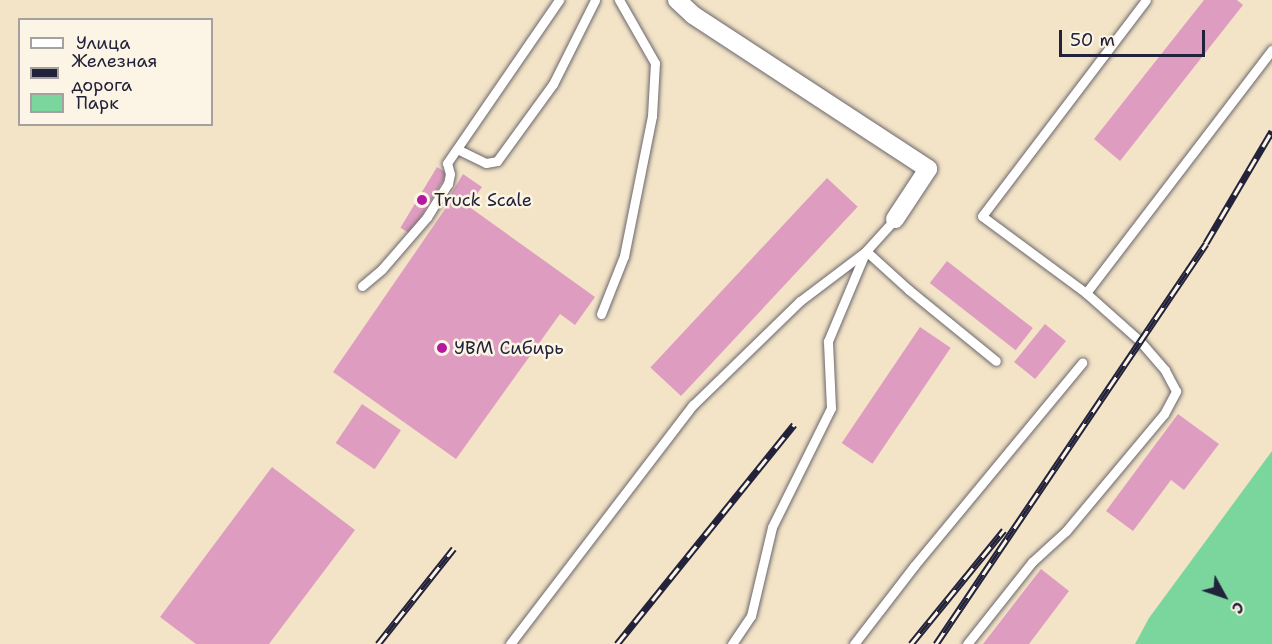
<!DOCTYPE html>
<meta charset="utf-8">
<style>
body{margin:0}
#map{position:relative;width:1272px;height:644px;overflow:hidden;background:#f3e4c7;font-family:"Shantell Sans",sans-serif}
div>[style]{position:absolute}
.green>*{inset:0;background:#7bd69d}
.building>*{inset:0;background:#de9dc0;transform-origin:0 0}
.roads{filter:drop-shadow(0 0 2px #6b666c) drop-shadow(0 0 2px #6b666c)}
.lane>*{height:9px;margin:-4.5px;padding:0 4.5px;transform-origin:4.5px;border-radius:4.5px;background:#fff}
.street>*{height:18px;margin:-9px;padding:0 9px;transform-origin:9px;border-radius:9px;background:#fff}
.rail>*{height:7px;margin-top:-3.5px;transform-origin:0;background:repeating-linear-gradient(90deg,#fcf5e5 0 14px,#22223b 0 28px);box-sizing:border-box;border-block:2px solid #22223b}
.dots>*{width:16px;height:16px;translate:-50% -50%;box-sizing:border-box;border:3px solid #fcf5e5;border-radius:50%}
span{translate:-50% -50%;white-space:nowrap;text-align:center;line-height:1.15;-webkit-text-stroke:5px #fcf5e5;paint-order:stroke}
.poi-label{font-size:18px;color:#22223b}
.left{translate:0 -50%;text-align:left}
.legend{position:absolute;left:18px;top:18px;width:195px;height:108px;box-sizing:border-box;background:#fcf5e5;border:2px solid #a5a1a1;margin:0;padding:8px 10px;list-style:none;font-size:18px;color:#22223b}
.legend li{display:flex;align-items:center;gap:12px;height:30px}
.legend b{width:30px;border:2px solid #a5a1a1}
.north{position:absolute;left:1194px;top:566px;width:60px;height:60px;-webkit-text-stroke:4px #fcf5e5;paint-order:stroke;rotate:130deg;font-size:16px;font-weight:700;line-height:24px;text-align:center;color:#22223b}
.north::after{content:'';display:block;margin:auto;width:21px;height:27px;background:#22223b;clip-path:polygon(50% 0,100% 100%,50% 72%,0 100%)}
.scale{position:absolute;left:1059px;top:30px;width:146px;height:27px;box-sizing:border-box;border:3px solid #22223b;border-top:0;padding-left:8px;font-size:18px;line-height:21px;white-space:nowrap;color:#22223b;-webkit-text-stroke:4px #fcf5e5;paint-order:stroke}
</style>
<div id="map">
<div class="green">
<div style="clip-path:polygon(1272px 451px,1272px 644px,1135px 644px,1149px 618px)"></div>
</div>
<div class="building">
<div style="clip-path:polygon(1204px 0,1237px 0,1243px 5px,1120px 161px,1094px 139px)"></div>
<div style="left:437px;top:167px;width:12px;height:71px;rotate:31deg"></div>
<div style="clip-path:polygon(463px 174px,482px 187px,468px 206px,595px 297px,575px 325px,560px 314px,456px 459px,333px 372px,452px 199px,468px 206px,451px 194px)"></div>
<div style="left:827px;top:178px;width:42px;height:259px;rotate:43deg"></div>
<div style="left:947px;top:261px;width:109px;height:28px;rotate:38deg"></div>
<div style="left:1045px;top:324px;width:27px;height:49px;rotate:39deg"></div>
<div style="left:920px;top:327px;width:37px;height:140px;rotate:34deg"></div>
<div style="left:362px;top:404px;width:47px;height:47px;rotate:34deg"></div>
<div style="clip-path:polygon(1178px 414px,1219px 444px,1184px 490px,1171px 480px,1133px 531px,1106px 511px)"></div>
<div style="clip-path:polygon(272px 467px,355px 530px,269px 644px,196px 644px,160px 617px)"></div>
<div style="clip-path:polygon(1041px 569px,1069px 591px,1029px 644px,983px 644px)"></div>
</div>
<div class="roads">
<div class="lane">
<div style="left:457px;top:149px;width:32px;rotate:26deg"></div>
<div style="left:486px;top:163px;width:11px;rotate:-10deg"></div>
<div style="left:497px;top:161px;width:95px;rotate:-54deg"></div>
<div style="left:553px;top:84px;width:94px;rotate:-63.4deg"></div>
<div style="left:895px;top:219px;width:43px;rotate:132.2deg"></div>
<div style="left:866px;top:251px;width:58px;rotate:42.2deg"></div>
<div style="left:909px;top:290px;width:112px;rotate:39.2deg"></div>
<div style="left:362px;top:286px;width:26px;rotate:-40deg"></div>
<div style="left:382px;top:269px;width:69px;rotate:-49.1deg"></div>
<div style="left:427px;top:217px;width:39px;rotate:-58deg"></div>
<div style="left:448px;top:184px;width:10px;rotate:-79deg"></div>
<div style="left:450px;top:174px;width:11px;rotate:-105deg"></div>
<div style="left:447px;top:163px;width:198px;rotate:-55.5deg"></div>
<div style="left:1086px;top:293px;width:306px;rotate:-52.6deg"></div>
<div style="left:601px;top:314px;width:62px;rotate:-68.4deg"></div>
<div style="left:624px;top:256px;width:143px;rotate:-78.7deg"></div>
<div style="left:652px;top:116px;width:53px;rotate:-86.8deg"></div>
<div style="left:655px;top:63px;width:73px;rotate:-119.7deg"></div>
<div style="left:510px;top:644px;width:301px;rotate:-52.6deg"></div>
<div style="left:693px;top:405px;width:149px;rotate:-44.2deg"></div>
<div style="left:800px;top:301px;width:83px;rotate:-37.1deg"></div>
<div style="left:732px;top:644px;width:34px;rotate:-56deg"></div>
<div style="left:751px;top:616px;width:91px;rotate:-76.7deg"></div>
<div style="left:772px;top:527px;width:133px;rotate:-63.6deg"></div>
<div style="left:831px;top:408px;width:67px;rotate:-92.6deg"></div>
<div style="left:828px;top:341px;width:95px;rotate:-67.2deg"></div>
<div style="left:854px;top:644px;width:98px;rotate:-52.4deg"></div>
<div style="left:914px;top:566px;width:264px;rotate:-50.4deg"></div>
<div style="left:967px;top:644px;width:105px;rotate:-51.6deg"></div>
<div style="left:1032px;top:562px;width:46px;rotate:-42.4deg"></div>
<div style="left:1066px;top:531px;width:153px;rotate:-50.1deg"></div>
<div style="left:1164px;top:414px;width:26px;rotate:-62deg"></div>
<div style="left:1176px;top:391px;width:24px;rotate:-118deg"></div>
<div style="left:1165px;top:370px;width:38px;rotate:-131deg"></div>
<div style="left:1140px;top:341px;width:72px;rotate:-138.4deg"></div>
<div style="left:1086px;top:293px;width:129px;rotate:-143.5deg"></div>
<div style="left:982px;top:216px;width:271px;rotate:-52.8deg"></div>
</div>
<div class="street">
<div style="left:677px;top:0;width:22px;rotate:43deg"></div>
<div style="left:693px;top:15px;width:281px;rotate:33.2deg"></div>
<div style="left:928px;top:169px;width:60px;rotate:123.4deg"></div>
</div>
</div>
<div class="rail">
<div style="left:378px;top:644px;width:122px;rotate:-51.6deg"></div>
<div style="left:617px;top:644px;width:282px;rotate:-51.1deg"></div>
<div style="left:911px;top:644px;width:147px;rotate:-50.8deg"></div>
<div style="left:936px;top:644px;width:483px;rotate:-56deg"></div>
<div style="left:1206px;top:243px;width:130px;rotate:-59.5deg"></div>
</div>
<div class="dots">
<div style="left:422px;top:200px;background:#b5179e"></div>
<div style="left:442px;top:348px;background:#b5179e"></div>
</div>
<div class="poi-label">
<span class="left" style="left:434px;top:200px">Truck Scale</span>
<span class="left" style="left:454px;top:348px">УВМ Сибирь</span>
</div>
<ul class="legend">
<li><b style="height:8px;background:#fff"></b>Улица</li>
<li><b style="height:8px;background:#22223b"></b>Железная дорога</li>
<li><b style="height:16px;background:#7bd69d"></b>Парк</li>
</ul>
<div class="north">С</div>
<div class="scale">50 m</div>
</div>
